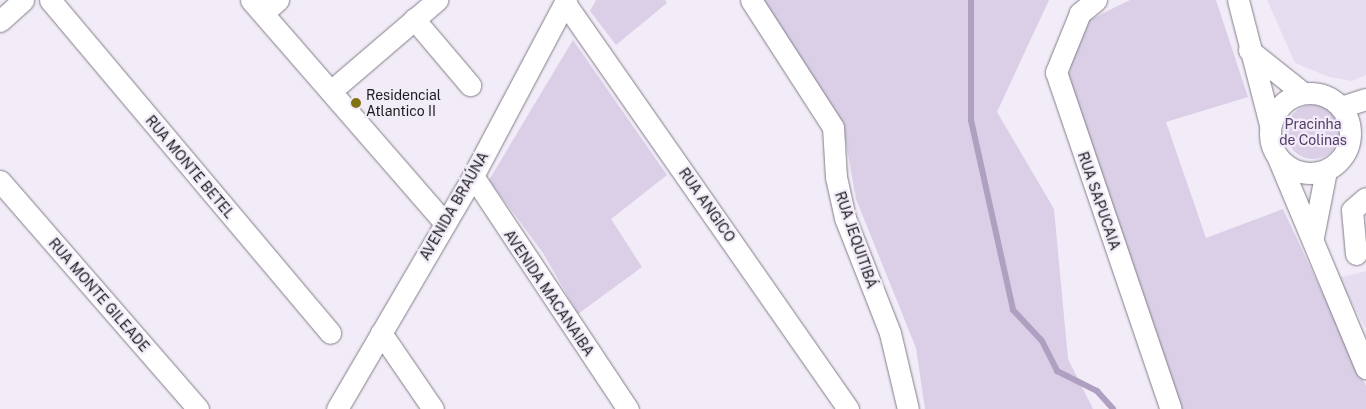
<!DOCTYPE html>
<meta charset="utf-8">
<style>
body{margin:0}
#map{position:relative;width:1366px;height:409px;overflow:hidden;background:#f1ecf7;font-family:"Public Sans",sans-serif}
div>[style]{position:absolute}
.built>*{inset:0;background:#e6def0}
.green>*{inset:0;background:#dacfe7}
.round{border-radius:50%}
.stream>*{height:6px;margin:-3px;padding:0 3px;transform-origin:3px;border-radius:3px;background:#afa0c1}
.roads{filter:drop-shadow(0 0 1px #827d87) drop-shadow(0 0 1px #827d87)}
.minor>*{height:21px;margin:-10.5px;padding:0 10.5px;transform-origin:10.5px;border-radius:10.5px;background:#fff}
.minor>.ring{margin:-10.5px;padding:0;box-sizing:content-box;background:none;border:21px solid #fff;border-radius:50%}
.dots>*{width:14px;height:14px;translate:-50% -50%;box-sizing:border-box;border:2px solid #f1ecf7;border-radius:50%}
span{translate:-50% -50%;white-space:nowrap;text-align:center;line-height:1.15;-webkit-text-stroke:4.5px #f1ecf7;paint-order:stroke}
.poi-label{font-size:14px;color:#1e1c20}
.left{translate:0 -50%;text-align:left}
.park-label{font-size:14px;color:#523b69}
.street-label{font-size:14px;color:#1e1c20}
</style>
<div id="map">
<div class="built">
<div style="clip-path:polygon(1267px 0,1366px 0,1366px 75px,1352px 81px,1329px 77px,1295px 63px)"></div>
<div style="clip-path:polygon(1366px 271px,1366px 329px,1338px 278px)"></div>
</div>
<div class="green">
<div style="clip-path:polygon(596px 0,665px 0,667px 3px,616px 45px,590px 11px)"></div>
<div style="clip-path:polygon(763px 0,1049px 0,997px 112px,1054px 209px,1068px 359px,1093px 409px,925px 409px,916px 348px,856px 199px,842px 121px)"></div>
<div style="clip-path:polygon(1130px 0,1216px 0,1248px 97px,1166px 122px,1206px 238px,1283px 209px,1366px 386px,1366px 409px,1179px 409px,1066px 86px,1081px 24px)"></div>
<div style="clip-path:polygon(573px 40px,667px 175px,611px 219px,642px 267px,578px 314px,543px 253px,489px 180px)"></div>
<div class="round" style="left:1286px;top:105px;width:54px;height:54px"></div>
</div>
<div class="stream">
<div style="left:971px;top:0;width:120px;rotate:90deg"></div>
<div style="left:971px;top:120px;width:195px;rotate:77.5deg"></div>
<div style="left:1013px;top:310px;width:42px;rotate:46.9deg"></div>
<div style="left:1042px;top:341px;width:34px;rotate:63deg"></div>
<div style="left:1057px;top:371px;width:45px;rotate:26.6deg"></div>
<div style="left:1097px;top:391px;width:24px;rotate:48deg"></div>
</div>
<div class="roads">
<div class="minor">
<div style="left:50px;top:0;width:435px;rotate:49.9deg"></div>
<div style="left:251px;top:0;width:294px;rotate:49deg"></div>
<div style="left:751px;top:0;width:151px;rotate:57.2deg"></div>
<div style="left:833px;top:127px;width:50px;rotate:86.6deg"></div>
<div style="left:836px;top:177px;width:42px;rotate:77.6deg"></div>
<div style="left:845px;top:218px;width:123px;rotate:68.6deg"></div>
<div style="left:890px;top:333px;width:78px;rotate:76.7deg"></div>
<div style="left:1096px;top:0;width:21px;rotate:141deg"></div>
<div style="left:1080px;top:13px;width:64px;rotate:112.1deg"></div>
<div style="left:1056px;top:72px;width:356px;rotate:71.2deg"></div>
<div style="left:1238px;top:0;width:129px;rotate:75.6deg"></div>
<div style="left:565px;top:3px;width:495px;rotate:55.1deg"></div>
<div style="left:263px;top:13px;width:20px;rotate:-41deg"></div>
<div style="left:414px;top:19px;width:87px;rotate:49.7deg"></div>
<div style="left:0;top:21px;width:31px;rotate:-42deg"></div>
<div style="left:1249px;top:50px;width:69px;rotate:38.5deg"></div>
<div style="left:331px;top:91px;width:140px;rotate:-40.6deg"></div>
<div class="ring" style="left:1270px;top:93px;width:59px;height:59px"></div>
<div style="left:1341px;top:107px;width:26px;rotate:-18deg"></div>
<div style="left:1278px;top:158px;width:228px;rotate:67.3deg"></div>
<div style="left:473px;top:176px;width:280px;rotate:56.4deg"></div>
<div style="left:0;top:181px;width:302px;rotate:49deg"></div>
<div style="left:1313px;top:237px;width:67px;rotate:-78.9deg"></div>
<div style="left:1356px;top:254px;width:44px;rotate:-95.2deg"></div>
<div style="left:1352px;top:210px;width:18px;rotate:-41deg"></div>
<div style="left:381px;top:333px;width:92px;rotate:55.6deg"></div>
<div style="left:337px;top:409px;width:270px;rotate:-59.7deg"></div>
<div style="left:473px;top:176px;width:199px;rotate:-62.1deg"></div>
</div>
</div>
<div class="dots">
<div style="left:356px;top:103px;background:#817213"></div>
</div>
<div class="poi-label">
<span class="left" style="left:366px;top:103px">Residencial<br>Atlantico II</span>
</div>
<div class="park-label">
<span style="left:1313px;top:132px">Pracinha<br>de Colinas</span>
</div>
<div class="street-label">
<span style="left:190px;top:167px;rotate:50deg">RUA MONTE BETEL</span>
<span style="left:1099px;top:201px;rotate:71deg">RUA SAPUCAIA</span>
<span style="left:707px;top:205px;rotate:55deg">RUA ANGICO</span>
<span style="left:454px;top:206px;rotate:-60deg">AVENIDA BRAÚNA</span>
<span style="left:856px;top:240px;rotate:71deg">RUA JEQUITIBÁ</span>
<span style="left:549px;top:293px;rotate:56deg">AVENIDA MACANAIBA</span>
<span style="left:99px;top:295px;rotate:49deg">RUA MONTE GILEADE</span>
</div>
</div>
